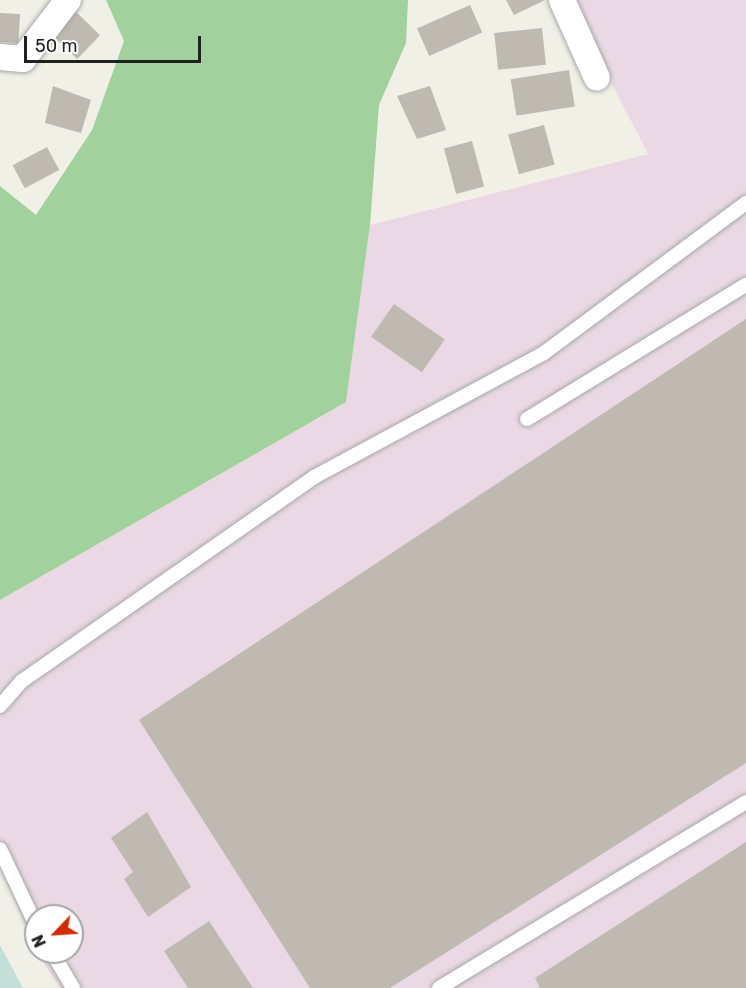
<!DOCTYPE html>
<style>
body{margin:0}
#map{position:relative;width:746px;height:988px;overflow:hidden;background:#f1f0e7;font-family:Rubik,sans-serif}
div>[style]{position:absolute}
.industrial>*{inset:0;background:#ead9e4}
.forest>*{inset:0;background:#a1d19c}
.wetland>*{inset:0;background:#c4dfd8}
.building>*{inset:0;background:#beb9b1;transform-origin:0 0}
.roads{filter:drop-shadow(0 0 2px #a8a8a8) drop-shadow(0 0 2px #a8a8a8)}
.service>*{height:14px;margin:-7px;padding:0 7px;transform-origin:7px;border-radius:7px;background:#fff}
.minor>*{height:26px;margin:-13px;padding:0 13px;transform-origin:13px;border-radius:13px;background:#fff}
span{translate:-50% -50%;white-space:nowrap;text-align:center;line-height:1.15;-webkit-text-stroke:4.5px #fff;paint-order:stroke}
.north{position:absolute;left:24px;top:904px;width:60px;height:60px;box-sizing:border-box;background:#fff;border:2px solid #a6a6a6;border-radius:50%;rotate:245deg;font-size:16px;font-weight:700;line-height:24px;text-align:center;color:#212121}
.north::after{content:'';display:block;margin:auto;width:21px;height:27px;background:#d22b00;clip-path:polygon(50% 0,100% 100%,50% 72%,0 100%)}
.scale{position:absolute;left:24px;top:36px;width:177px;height:27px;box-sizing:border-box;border:3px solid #212121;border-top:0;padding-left:8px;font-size:18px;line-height:21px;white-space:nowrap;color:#212121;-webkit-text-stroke:4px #fff;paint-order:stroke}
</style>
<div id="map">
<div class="industrial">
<div style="clip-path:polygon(569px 0,746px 0,746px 988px,60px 988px,37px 952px,72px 952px,72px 916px,36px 916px,36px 950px,0 867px,0 600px,346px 402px,370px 225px,648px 154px)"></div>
</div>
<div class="forest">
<div style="clip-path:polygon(106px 0,408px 0,406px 43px,379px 105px,370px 225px,346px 402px,0 600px,0 186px,36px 215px,92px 130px,124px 41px)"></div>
</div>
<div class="wetland">
<div style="clip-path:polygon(0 945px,23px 988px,0 988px)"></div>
</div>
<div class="building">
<div style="clip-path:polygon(506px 0,545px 0,514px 15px)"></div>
<div style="left:470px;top:5px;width:30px;height:58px;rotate:66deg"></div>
<div style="left:75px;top:11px;width:35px;height:33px;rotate:44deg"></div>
<div style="left:0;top:13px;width:20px;height:29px;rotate:3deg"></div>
<div style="left:542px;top:28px;width:37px;height:48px;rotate:84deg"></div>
<div style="left:569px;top:70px;width:37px;height:59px;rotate:81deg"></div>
<div style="clip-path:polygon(53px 86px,91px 100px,81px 133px,45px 123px)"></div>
<div style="clip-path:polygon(430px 86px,446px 130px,417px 139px,397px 96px)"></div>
<div style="left:544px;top:125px;width:41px;height:37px;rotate:75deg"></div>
<div style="left:472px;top:141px;width:47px;height:29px;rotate:75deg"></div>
<div style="left:47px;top:147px;width:26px;height:39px;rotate:62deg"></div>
<div style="left:394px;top:304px;width:62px;height:40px;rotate:35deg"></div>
<div style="clip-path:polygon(746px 319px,746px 763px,390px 988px,310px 988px,139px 720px)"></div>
<div style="clip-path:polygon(147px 812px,191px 887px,148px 917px,124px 879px,133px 872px,111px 838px)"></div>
<div style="clip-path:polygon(746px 842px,746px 988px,540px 988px,535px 978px)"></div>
<div style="clip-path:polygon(209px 921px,253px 988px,188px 988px,164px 951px)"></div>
</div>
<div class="roads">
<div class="service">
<div style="left:527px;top:419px;width:257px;rotate:-31.5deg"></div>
<div style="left:0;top:706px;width:33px;rotate:-49deg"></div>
<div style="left:22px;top:681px;width:356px;rotate:-34.9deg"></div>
<div style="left:314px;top:477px;width:261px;rotate:-28.3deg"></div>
<div style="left:544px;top:353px;width:252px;rotate:-36.6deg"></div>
<div style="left:0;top:849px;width:84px;rotate:64.7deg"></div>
<div style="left:52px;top:952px;width:42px;rotate:59.7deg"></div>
<div style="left:439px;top:988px;width:359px;rotate:-31.2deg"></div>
</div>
<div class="minor">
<div style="left:562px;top:0;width:85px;rotate:65.8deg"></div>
<div style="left:0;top:57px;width:23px;rotate:5deg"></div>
<div style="left:23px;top:59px;width:74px;rotate:-52.7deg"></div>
</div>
</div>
<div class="north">N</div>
<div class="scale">50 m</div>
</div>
